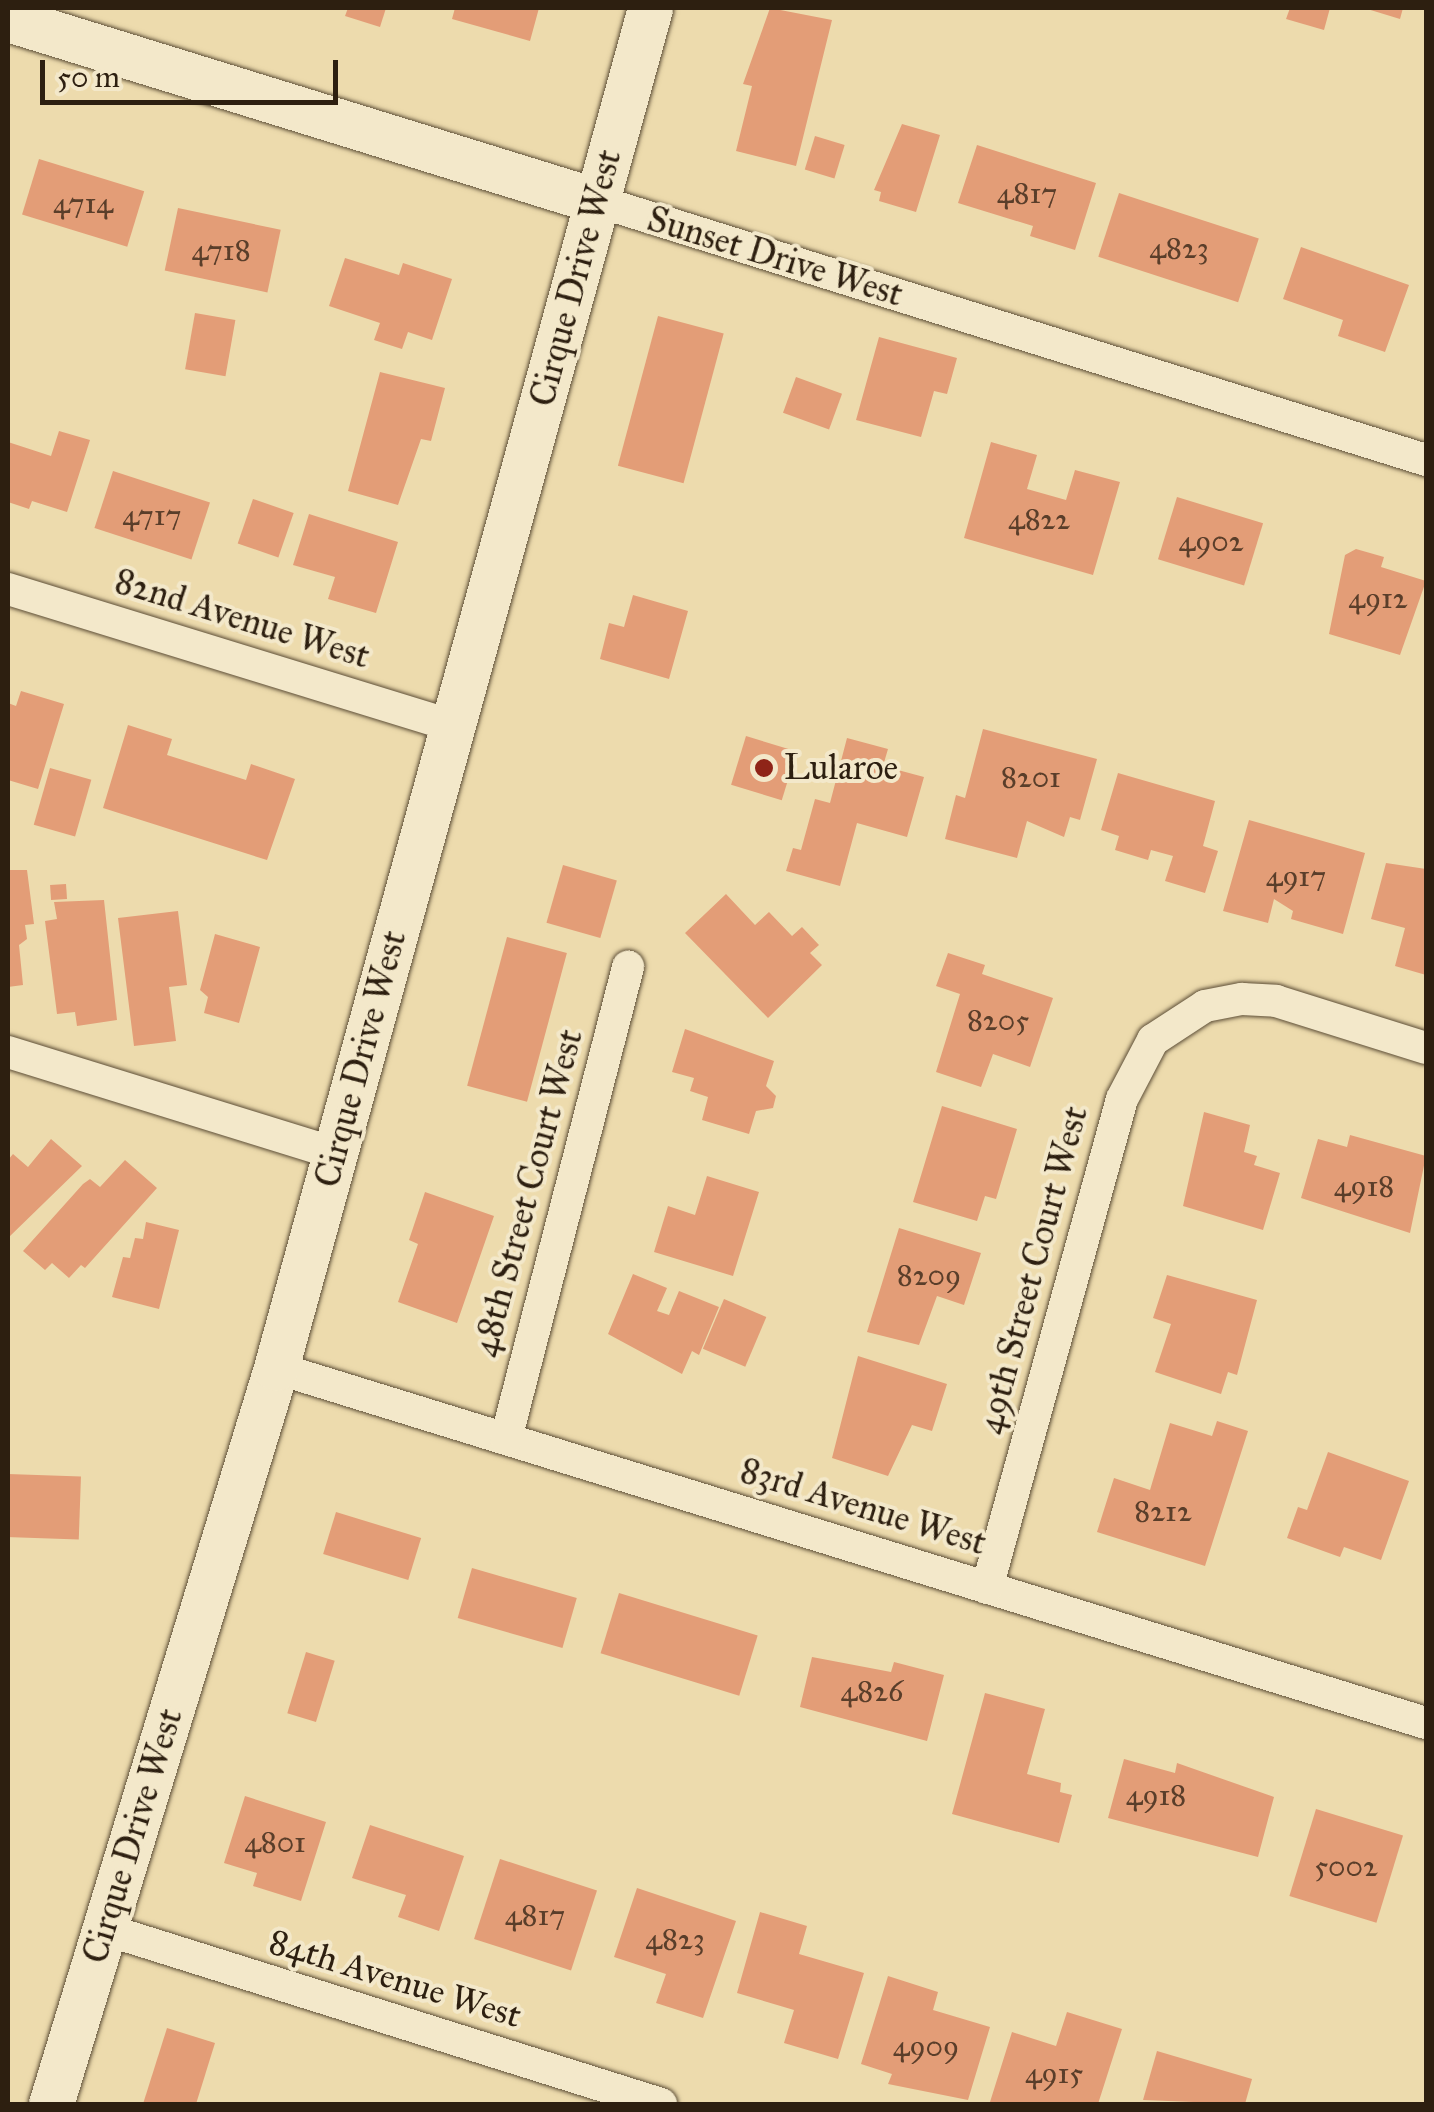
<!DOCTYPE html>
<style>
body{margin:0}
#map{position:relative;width:1434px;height:2112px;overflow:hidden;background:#eddbad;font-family:"IM FELL Great Primer",serif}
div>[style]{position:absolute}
.building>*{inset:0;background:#e39d77;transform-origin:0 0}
.roads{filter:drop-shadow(0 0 2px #5d4e37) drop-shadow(0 0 2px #5d4e37)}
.street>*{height:32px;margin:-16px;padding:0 16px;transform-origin:16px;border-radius:16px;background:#f3e8ca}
.secondary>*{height:45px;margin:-22.5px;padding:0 22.5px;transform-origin:22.5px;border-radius:22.5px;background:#f3e8ca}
.dots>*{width:28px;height:28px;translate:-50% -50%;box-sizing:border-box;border:5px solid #f3e8ca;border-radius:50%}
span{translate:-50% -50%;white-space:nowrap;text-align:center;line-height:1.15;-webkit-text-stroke:8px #f3e8ca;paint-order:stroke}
.number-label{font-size:30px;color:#5a3e2a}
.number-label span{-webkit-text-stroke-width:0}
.street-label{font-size:35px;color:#2d1f10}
.poi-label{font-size:35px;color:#2d1f10}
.left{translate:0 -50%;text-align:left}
.frame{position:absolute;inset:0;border:10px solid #2d1f10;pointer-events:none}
.scale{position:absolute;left:40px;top:60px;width:298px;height:45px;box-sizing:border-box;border:5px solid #2d1f10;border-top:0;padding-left:12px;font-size:30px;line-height:35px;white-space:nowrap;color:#2d1f10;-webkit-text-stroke:8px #f3e8ca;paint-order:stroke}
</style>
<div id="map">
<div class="building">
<div style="clip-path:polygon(348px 8px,386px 8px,380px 27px,345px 16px)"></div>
<div style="clip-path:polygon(455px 8px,539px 8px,530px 41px,452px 19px)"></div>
<div style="clip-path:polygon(770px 8px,832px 20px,796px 166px,736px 151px,752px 86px,743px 84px)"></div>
<div style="clip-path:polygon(1290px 8px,1330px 8px,1324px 30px,1286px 19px)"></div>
<div style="clip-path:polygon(1364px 8px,1403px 8px,1400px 19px)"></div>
<div style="clip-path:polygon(902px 124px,940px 135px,916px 212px,879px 201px,881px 192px,874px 190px)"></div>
<div style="left:815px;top:136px;width:31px;height:35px;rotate:17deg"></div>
<div style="clip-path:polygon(977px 145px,1096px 183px,1075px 250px,1030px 236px,1033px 226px,958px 203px)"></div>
<div style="left:39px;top:159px;width:110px;height:58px;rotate:17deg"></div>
<div style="left:1119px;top:193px;width:147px;height:67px;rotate:18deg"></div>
<div style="left:178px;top:208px;width:105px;height:64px;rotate:12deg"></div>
<div style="clip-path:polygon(1301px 247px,1409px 285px,1385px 352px,1338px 336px,1343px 320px,1283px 299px)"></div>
<div style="clip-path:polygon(345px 258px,399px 275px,403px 263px,452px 279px,432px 340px,408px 332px,402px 349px,374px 340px,380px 323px,329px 306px)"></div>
<div style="left:195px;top:313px;width:41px;height:57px;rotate:10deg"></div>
<div style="left:658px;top:316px;width:68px;height:155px;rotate:15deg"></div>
<div style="clip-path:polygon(879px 337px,957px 358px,947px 394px,934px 391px,921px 437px,856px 420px)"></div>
<div style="clip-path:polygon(380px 372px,445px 388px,431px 441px,421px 439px,398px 505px,348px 491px)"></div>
<div style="left:796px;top:377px;width:49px;height:38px;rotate:20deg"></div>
<div style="clip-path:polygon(59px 431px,90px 440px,67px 512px,32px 501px,29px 509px,8px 502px,8px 442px,51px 456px)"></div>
<div style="clip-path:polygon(991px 442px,1037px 455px,1027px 489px,1066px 500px,1075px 470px,1120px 482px,1093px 575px,964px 538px)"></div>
<div style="left:113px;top:471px;width:102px;height:60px;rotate:18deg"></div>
<div style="left:1177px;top:497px;width:90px;height:65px;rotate:17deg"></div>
<div style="left:253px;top:499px;width:43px;height:47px;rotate:19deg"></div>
<div style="clip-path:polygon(309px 514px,398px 542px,376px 613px,328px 599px,335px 577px,293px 565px)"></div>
<div style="clip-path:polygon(1356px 549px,1384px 557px,1381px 567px,1426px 581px,1400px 655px,1329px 634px,1345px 555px)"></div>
<div style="clip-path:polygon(633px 595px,688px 611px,669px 679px,600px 659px,609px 623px,624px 627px)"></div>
<div style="clip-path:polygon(21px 691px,64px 704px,38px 789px,8px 780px,8px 703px,16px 706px)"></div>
<div style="clip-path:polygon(128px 725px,172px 739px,167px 755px,246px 780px,251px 764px,295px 779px,267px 860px,103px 808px)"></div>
<div style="clip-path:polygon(983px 729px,1097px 759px,1080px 820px,1070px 817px,1064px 837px,1027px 821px,1017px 858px,945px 839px,956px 795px,965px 798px)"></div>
<div style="left:746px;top:736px;width:53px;height:51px;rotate:17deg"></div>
<div style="clip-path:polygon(847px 738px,888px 749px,883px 766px,924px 777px,907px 837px,857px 823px,840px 886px,786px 871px,793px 848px,801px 850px,815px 799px,830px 803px)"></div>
<div style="left:50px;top:768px;width:43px;height:59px;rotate:16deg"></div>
<div style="clip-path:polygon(1118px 773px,1215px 801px,1203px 846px,1218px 851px,1205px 893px,1165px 881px,1173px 856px,1151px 850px,1148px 860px,1115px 850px,1119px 836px,1101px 830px)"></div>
<div style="clip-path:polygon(1249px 820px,1365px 853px,1343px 934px,1291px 919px,1293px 911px,1274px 899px,1268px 923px,1223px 911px)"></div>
<div style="clip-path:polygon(1386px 863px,1426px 869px,1426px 975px,1395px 966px,1405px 928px,1371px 919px)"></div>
<div style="left:563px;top:865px;width:56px;height:60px;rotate:16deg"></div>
<div style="clip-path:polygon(8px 870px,27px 870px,34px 924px,25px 925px,27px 939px,19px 945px,23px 985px,8px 987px)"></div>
<div style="left:66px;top:884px;width:15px;height:16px;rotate:86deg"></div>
<div style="clip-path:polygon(726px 894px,755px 925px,769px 912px,792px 936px,802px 927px,819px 945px,810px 953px,822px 965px,768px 1018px,685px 933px)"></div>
<div style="clip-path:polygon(104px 900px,117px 1020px,77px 1026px,75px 1012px,57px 1014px,45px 921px,57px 919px,54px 902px)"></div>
<div style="clip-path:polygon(178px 911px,187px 985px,169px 987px,176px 1041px,134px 1046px,118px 918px)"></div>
<div style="clip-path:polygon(215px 934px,260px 947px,239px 1023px,204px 1013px,208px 997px,200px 990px)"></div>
<div style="left:507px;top:937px;width:62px;height:154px;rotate:15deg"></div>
<div style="clip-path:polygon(948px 953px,985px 965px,982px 974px,1053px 998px,1030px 1067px,993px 1054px,981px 1087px,936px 1072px,960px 994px,936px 986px)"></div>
<div style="clip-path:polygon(685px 1029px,774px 1061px,766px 1086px,776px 1096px,773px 1108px,756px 1111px,749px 1134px,702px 1120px,708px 1097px,690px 1091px,694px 1078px,672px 1072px)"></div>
<div style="clip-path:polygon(942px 1106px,1017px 1129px,996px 1199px,985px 1196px,977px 1221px,913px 1202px)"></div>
<div style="clip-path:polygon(1204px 1112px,1250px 1125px,1244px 1152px,1257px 1156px,1254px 1165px,1280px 1173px,1263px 1230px,1183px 1206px)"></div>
<div style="clip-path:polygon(1350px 1135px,1426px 1156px,1410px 1233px,1301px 1198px,1318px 1139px,1347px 1147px)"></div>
<div style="clip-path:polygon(51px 1139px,82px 1166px,8px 1238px,8px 1160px,13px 1154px,28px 1167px)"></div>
<div style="clip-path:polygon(125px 1160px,157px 1188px,85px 1268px,81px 1265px,69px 1278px,52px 1263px,45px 1270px,23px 1251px,83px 1184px,90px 1179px,100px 1187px)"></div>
<div style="clip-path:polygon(707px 1176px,759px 1192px,733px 1276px,654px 1252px,668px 1206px,695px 1215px)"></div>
<div style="clip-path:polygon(425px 1192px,494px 1216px,457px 1323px,398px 1302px,418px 1244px,409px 1240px)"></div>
<div style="clip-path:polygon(146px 1222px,179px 1230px,159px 1309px,112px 1297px,123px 1257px,130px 1258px,135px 1238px,143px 1239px)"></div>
<div style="clip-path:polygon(899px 1228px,981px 1253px,964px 1305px,937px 1296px,919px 1345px,867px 1332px)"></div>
<div style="clip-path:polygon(633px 1274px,667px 1288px,657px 1311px,669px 1315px,679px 1291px,719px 1307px,699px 1355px,692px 1351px,682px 1374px,608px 1334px)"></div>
<div style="clip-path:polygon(1167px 1275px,1257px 1300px,1237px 1375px,1228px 1372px,1221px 1394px,1155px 1372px,1171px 1324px,1153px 1318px)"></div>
<div style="left:724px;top:1299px;width:46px;height:54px;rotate:23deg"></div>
<div style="clip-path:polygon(858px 1356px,947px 1384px,932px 1431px,912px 1425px,888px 1476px,832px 1458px)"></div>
<div style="clip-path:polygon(1217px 1421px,1248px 1431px,1205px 1566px,1097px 1532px,1114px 1478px,1150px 1490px,1170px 1423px,1212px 1436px)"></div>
<div style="clip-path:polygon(1328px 1452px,1409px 1481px,1381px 1560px,1344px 1547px,1340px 1557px,1287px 1538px,1298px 1507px,1307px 1510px)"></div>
<div style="left:8px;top:1474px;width:73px;height:63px;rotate:2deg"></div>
<div style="left:336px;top:1512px;width:89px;height:44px;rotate:17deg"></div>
<div style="left:472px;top:1568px;width:109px;height:52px;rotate:16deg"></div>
<div style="left:619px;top:1593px;width:145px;height:63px;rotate:17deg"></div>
<div style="left:306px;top:1652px;width:30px;height:64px;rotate:17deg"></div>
<div style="clip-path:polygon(812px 1657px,891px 1672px,894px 1662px,944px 1675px,927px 1741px,800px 1707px)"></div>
<div style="clip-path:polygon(985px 1693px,1045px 1709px,1027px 1774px,1061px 1783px,1060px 1792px,1072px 1795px,1059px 1843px,952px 1814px)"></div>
<div style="clip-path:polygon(1124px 1759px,1175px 1773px,1177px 1763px,1274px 1797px,1258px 1857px,1108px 1818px)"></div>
<div style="clip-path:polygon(245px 1796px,326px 1822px,301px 1901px,253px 1886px,257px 1873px,224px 1863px)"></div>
<div style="left:1316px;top:1809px;width:91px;height:91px;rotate:17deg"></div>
<div style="clip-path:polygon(370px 1825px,464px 1856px,439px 1931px,398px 1917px,406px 1895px,352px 1878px)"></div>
<div style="left:500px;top:1859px;width:102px;height:84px;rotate:18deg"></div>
<div style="clip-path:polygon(637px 1888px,736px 1921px,703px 2018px,656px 2003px,666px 1974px,614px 1957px)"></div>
<div style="clip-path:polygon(760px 1912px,807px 1926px,799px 1954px,864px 1973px,838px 2059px,784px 2043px,794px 2010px,737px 1993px)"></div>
<div style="clip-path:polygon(888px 1976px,938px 1992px,933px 2010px,990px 2027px,968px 2100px,888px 2084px,892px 2074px,861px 2064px)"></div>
<div style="clip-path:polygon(1067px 2012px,1122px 2029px,1098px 2104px,990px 2102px,1012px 2032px,1056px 2046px)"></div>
<div style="clip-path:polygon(167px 2028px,215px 2043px,196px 2104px,143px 2104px)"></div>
<div style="clip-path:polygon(1157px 2051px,1252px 2079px,1245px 2104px,1143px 2100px)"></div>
</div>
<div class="roads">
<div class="street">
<div style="left:597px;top:201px;width:869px;rotate:17.35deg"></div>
<div style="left:8px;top:589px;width:466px;rotate:17.1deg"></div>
<div style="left:8px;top:1052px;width:342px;rotate:17.2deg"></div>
<div style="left:276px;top:1368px;width:1204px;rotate:17.16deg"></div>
<div style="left:506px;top:1439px;width:488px;rotate:-75.5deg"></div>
<div style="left:987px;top:1588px;width:507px;rotate:-74.57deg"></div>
<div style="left:1122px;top:1099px;width:67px;rotate:-62.3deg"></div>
<div style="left:1153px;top:1040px;width:62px;rotate:-33.2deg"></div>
<div style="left:1205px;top:1006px;width:38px;rotate:-11deg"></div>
<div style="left:1242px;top:999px;width:34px;rotate:3deg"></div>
<div style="left:1276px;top:1001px;width:157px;rotate:17.4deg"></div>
<div style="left:104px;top:1929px;width:584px;rotate:17.44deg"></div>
</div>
<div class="secondary">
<div style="left:8px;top:19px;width:616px;rotate:17.17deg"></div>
<div style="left:51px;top:2104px;width:770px;rotate:-73deg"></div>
<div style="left:276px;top:1368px;width:1410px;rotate:-74.62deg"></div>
</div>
</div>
<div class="dots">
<div style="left:764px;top:768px;background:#8f2418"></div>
</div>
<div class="number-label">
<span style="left:1027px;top:193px">4817</span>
<span style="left:83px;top:203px">4714</span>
<span style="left:1179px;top:248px">4823</span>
<span style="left:221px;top:250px">4718</span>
<span style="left:152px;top:515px">4717</span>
<span style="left:1039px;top:519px">4822</span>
<span style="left:1211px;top:541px">4902</span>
<span style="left:1378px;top:598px">4912</span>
<span style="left:1031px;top:777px">8201</span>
<span style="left:1296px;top:876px">4917</span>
<span style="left:998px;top:1020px">8205</span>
<span style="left:1364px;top:1186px">4918</span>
<span style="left:929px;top:1275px">8209</span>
<span style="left:1163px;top:1511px">8212</span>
<span style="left:872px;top:1691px">4826</span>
<span style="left:1156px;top:1795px">4918</span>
<span style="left:275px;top:1842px">4801</span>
<span style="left:1346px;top:1866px">5002</span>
<span style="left:535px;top:1915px">4817</span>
<span style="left:675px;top:1939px">4823</span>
<span style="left:926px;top:2046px">4909</span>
<span style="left:1054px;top:2073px">4915</span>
</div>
<div class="street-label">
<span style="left:775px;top:257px;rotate:17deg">Sunset Drive West</span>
<span style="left:576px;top:278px;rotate:-75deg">Cirque Drive West</span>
<span style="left:242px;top:619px;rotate:17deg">82nd Avenue West</span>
<span style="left:361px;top:1059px;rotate:-75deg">Cirque Drive West</span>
<span style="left:528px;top:1193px;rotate:-75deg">48th Street Court West</span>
<span style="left:1033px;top:1270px;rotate:-75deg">49th Street Court West</span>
<span style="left:863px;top:1507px;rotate:17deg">83rd Avenue West</span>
<span style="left:133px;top:1836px;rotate:-73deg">Cirque Drive West</span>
<span style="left:395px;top:1979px;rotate:17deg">84th Avenue West</span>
</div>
<div class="poi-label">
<span class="left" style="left:784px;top:768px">Lularoe</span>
</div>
<div class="frame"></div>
<div class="scale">50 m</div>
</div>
